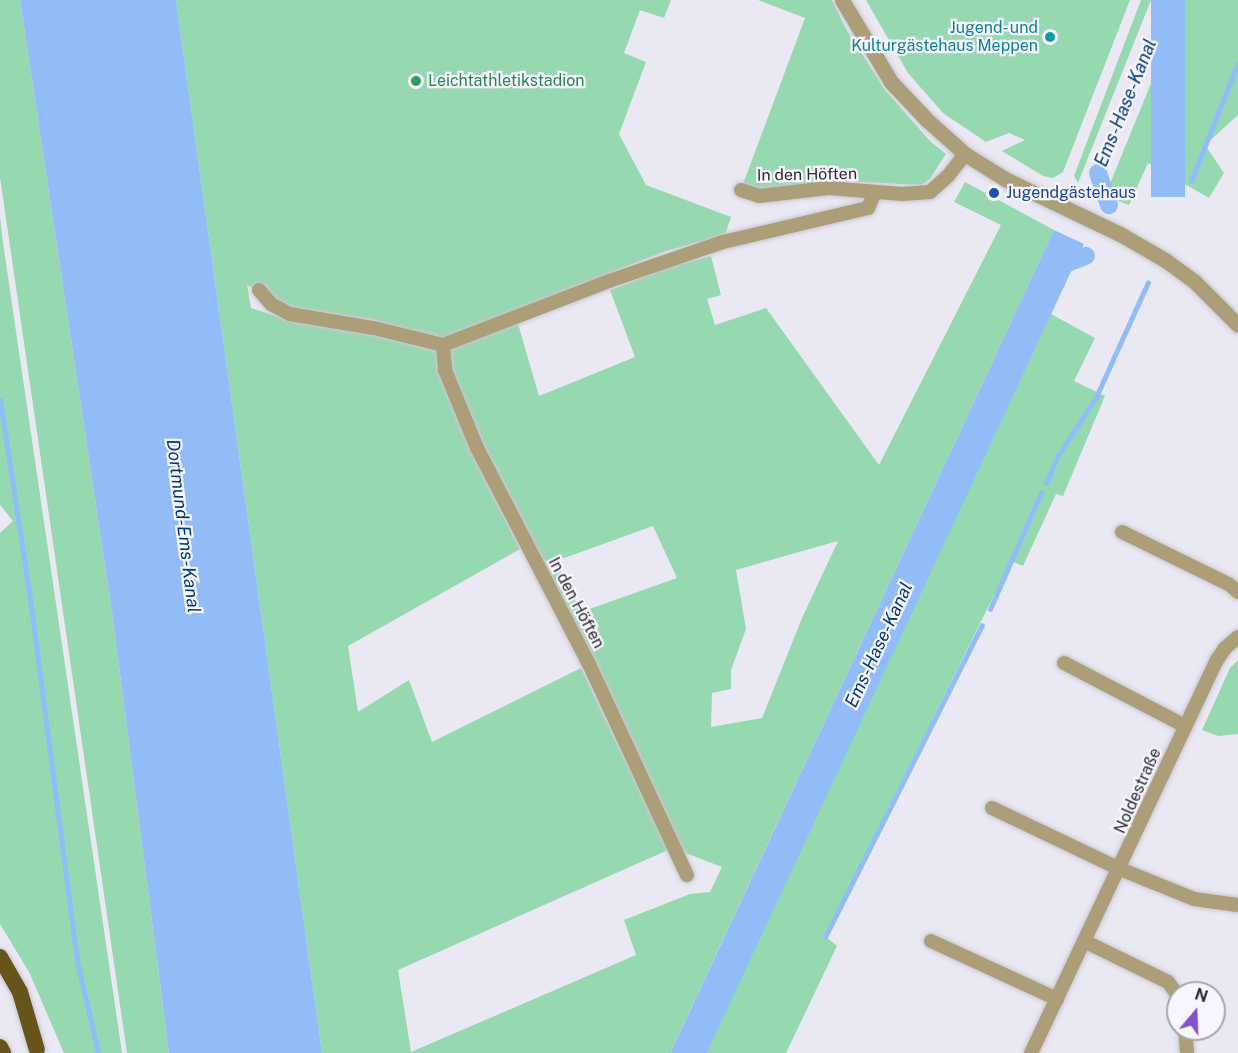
<!DOCTYPE html>
<meta charset="utf-8">
<style>
body{margin:0}
#map{position:relative;width:1238px;height:1053px;overflow:hidden;background:#eae9f3;font-family:"Public Sans",sans-serif}
div>[style]{position:absolute}
.green>*{inset:0;background:#96d8b0}
.water>*{inset:0;background:#91bcf7;transform-origin:0 0}
.stream>*{height:5px;margin:-2.5px;padding:0 2.5px;transform-origin:2.5px;border-radius:2.5px;background:#91bcf7}
.canal>*{height:18px;margin:-9px;padding:0 9px;transform-origin:9px;border-radius:9px;background:#91bcf7}
.roads{filter:drop-shadow(0 0 2px #c8c7d0) drop-shadow(0 0 2px #c8c7d0)}
.minor>*{height:14px;margin:-7px;padding:0 7px;transform-origin:7px;border-radius:7px;background:#ab9e78}
.tertiary>*{height:15px;margin:-7.5px;padding:0 7.5px;transform-origin:7.5px;border-radius:7.5px;background:#ab9e78}
.trunk>*{height:16px;margin:-8px;padding:0 8px;transform-origin:8px;border-radius:8px;background:#66541b}
.dots>*{width:16px;height:16px;translate:-50% -50%;box-sizing:border-box;border:3px solid #f7f6fe;border-radius:50%}
span{translate:-50% -50%;white-space:nowrap;text-align:center;line-height:1.15;-webkit-text-stroke:4.5px #f7f6fe;paint-order:stroke}
.culture-label{font-size:16px;color:#0d838f}
.right{translate:-100% -50%;text-align:right}
.leisure-label{font-size:16px;color:#27864d}
.left{translate:0 -50%;text-align:left}
.street-label{font-size:16px;color:#2d2d31}
.transit-label{font-size:16px;color:#164399}
.water-label{font-size:18px;color:#013878;font-style:italic}
.north{position:absolute;left:1166px;top:981px;width:60px;height:60px;box-sizing:border-box;background:#f7f6fe;border:2px solid #a6a6ac;border-radius:50%;rotate:19deg;font-size:16px;font-weight:700;line-height:24px;text-align:center;color:#2d2d31}
.north::after{content:'';display:block;margin:auto;width:21px;height:27px;background:#8452cb;clip-path:polygon(50% 0,100% 100%,50% 72%,0 100%)}
</style>
<div id="map">
<div class="green">
<div style="clip-path:polygon(0 0,20px 0,112px 612px,169px 1053px,127px 1053px,0 177px)"></div>
<div style="clip-path:polygon(evenodd,176px 0,671px 0,664px 18px,640px 10px,624px 53px,646px 62px,619px 134px,646px 185px,731px 217px,725px 235px,666px 251px,514px 310px,539px 396px,635px 357px,610px 290px,669px 267px,711px 256px,721px 295px,707px 299px,715px 325px,766px 308px,879px 465px,1001px 225px,954px 202px,965px 182px,1054px 230px,670px 1053px,322px 1053px,176px 0,247px 285px,292px 307px,374px 320px,443px 340px,436px 351px,373px 335px,293px 321px,251px 308px,247px 285px,176px 0,461px 426px,683px 852px,722px 867px,710px 892px,690px 894px,624px 920px,636px 955px,411px 1052px,398px 970px,668px 850px,581px 668px,432px 742px,409px 680px,358px 712px,348px 646px,520px 549px,469px 448px,461px 426px,176px 0,653px 526px,677px 578px,581px 612px,556px 561px,653px 526px,176px 0,838px 541px,802px 618px,762px 718px,711px 727px,712px 693px,731px 689px,731px 670px,746px 629px,736px 570px,838px 541px)"></div>
<div style="clip-path:polygon(758px 0,832px 0,846px 29px,885px 90px,930px 141px,946px 154px,930px 179px,921px 185px,842px 181px,757px 189px,743px 184px,805px 18px)"></div>
<div style="clip-path:polygon(866px 0,1130px 0,1063px 172px,1053px 178px,1043px 176px,1002px 151px,1025px 140px,1009px 133px,986px 142px,943px 113px,908px 73px)"></div>
<div style="clip-path:polygon(1141px 0,1151px 0,1078px 183px,1074px 176px)"></div>
<div style="clip-path:polygon(1185px 0,1238px 0,1238px 115px,1205px 145px,1224px 173px,1209px 198px,1148px 163px,1129px 205px,1105px 196px)"></div>
<div style="clip-path:polygon(0 217px,3px 243px,122px 1053px,64px 1053px,29px 972px,0 924px,0 533px,13px 521px,0 505px)"></div>
<div style="clip-path:polygon(1051px 314px,1095px 338px,1074px 381px,1105px 396px,1063px 496px,1056px 494px,1023px 566px,1011px 561px,825px 936px,837px 946px,786px 1053px,704px 1053px)"></div>
<div style="clip-path:polygon(1238px 660px,1238px 734px,1218px 736px,1202px 730px,1230px 668px)"></div>
</div>
<div class="water">
<div style="clip-path:polygon(20px 0,176px 0,322px 1053px,169px 1053px,112px 612px)"></div>
<div style="left:1151px;top:0;width:34px;height:197px"></div>
<div style="left:1054px;top:230px;width:33px;height:908px;rotate:25deg"></div>
</div>
<div class="stream">
<div style="left:1191px;top:181px;width:127px;rotate:-68.3deg"></div>
<div style="left:0;top:400px;width:193px;rotate:81.4deg"></div>
<div style="left:29px;top:591px;width:373px;rotate:82.6deg"></div>
<div style="left:77px;top:961px;width:94px;rotate:77.1deg"></div>
<div style="left:1046px;top:483px;width:28px;rotate:-67deg"></div>
<div style="left:1057px;top:457px;width:69px;rotate:-56.8deg"></div>
<div style="left:1095px;top:399px;width:128px;rotate:-65.6deg"></div>
<div style="left:990px;top:609px;width:127px;rotate:-66.3deg"></div>
<div style="left:825px;top:937px;width:349px;rotate:-63.3deg"></div>
</div>
<div class="canal">
<div style="left:1098px;top:173px;width:34px;rotate:71deg"></div>
<div style="left:1057px;top:267px;width:31px;rotate:-21deg"></div>
</div>
<div class="roads">
<div class="minor">
<div style="left:741px;top:190px;width:19px;rotate:18deg"></div>
<div style="left:759px;top:196px;width:70px;rotate:-6.5deg"></div>
<div style="left:829px;top:188px;width:73px;rotate:4.7deg"></div>
<div style="left:902px;top:194px;width:28px;rotate:-4deg"></div>
<div style="left:930px;top:192px;width:24px;rotate:-42deg"></div>
<div style="left:948px;top:176px;width:28px;rotate:-52deg"></div>
<div style="left:259px;top:290px;width:18px;rotate:49deg"></div>
<div style="left:271px;top:304px;width:21px;rotate:28deg"></div>
<div style="left:290px;top:314px;width:85px;rotate:9.5deg"></div>
<div style="left:374px;top:328px;width:71px;rotate:13.8deg"></div>
<div style="left:443px;top:345px;width:178px;rotate:-21.1deg"></div>
<div style="left:609px;top:281px;width:120px;rotate:-18.9deg"></div>
<div style="left:723px;top:242px;width:149px;rotate:-13.2deg"></div>
<div style="left:868px;top:208px;width:17px;rotate:-66deg"></div>
<div style="left:443px;top:345px;width:25px;rotate:85deg"></div>
<div style="left:445px;top:370px;width:84px;rotate:67.7deg"></div>
<div style="left:477px;top:448px;width:241px;rotate:62.6deg"></div>
<div style="left:588px;top:662px;width:235px;rotate:65.1deg"></div>
<div style="left:1122px;top:532px;width:120px;rotate:26.1deg"></div>
<div style="left:1230px;top:585px;width:11px;rotate:41deg"></div>
<div style="left:1064px;top:663px;width:136px;rotate:27.5deg"></div>
<div style="left:992px;top:808px;width:142px;rotate:25.5deg"></div>
<div style="left:1120px;top:869px;width:80px;rotate:22.1deg"></div>
<div style="left:1194px;top:899px;width:44px;rotate:7.8deg"></div>
<div style="left:931px;top:941px;width:139px;rotate:24.7deg"></div>
<div style="left:1086px;top:942px;width:91px;rotate:26deg"></div>
<div style="left:1168px;top:982px;width:17px;rotate:54deg"></div>
<div style="left:1185px;top:1029px;width:24px;rotate:85deg"></div>
<div style="left:1031px;top:1053px;width:435px;rotate:-64.7deg"></div>
<div style="left:1217px;top:660px;width:14px;rotate:-56deg"></div>
<div style="left:1225px;top:648px;width:17px;rotate:-40deg"></div>
</div>
<div class="tertiary">
<div style="left:842px;top:0;width:96px;rotate:59.1deg"></div>
<div style="left:891px;top:82px;width:52px;rotate:46.5deg"></div>
<div style="left:927px;top:120px;width:51px;rotate:41.8deg"></div>
<div style="left:965px;top:154px;width:47px;rotate:32deg"></div>
<div style="left:1005px;top:179px;width:127px;rotate:25.6deg"></div>
<div style="left:1120px;top:234px;width:52px;rotate:30deg"></div>
<div style="left:1165px;top:260px;width:37px;rotate:36deg"></div>
<div style="left:1195px;top:282px;width:61px;rotate:45deg"></div>
</div>
<div class="trunk">
<div style="left:0;top:957px;width:40px;rotate:60.3deg"></div>
<div style="left:20px;top:992px;width:60px;rotate:73.7deg"></div>
<div style="left:0;top:1047px;width:7px;rotate:63deg"></div>
</div>
</div>
<div class="dots">
<div style="left:1050px;top:37px;background:#0f9aa8"></div>
<div style="left:416px;top:81px;background:#2e9e5b"></div>
<div style="left:994px;top:193px;background:#1a4fb4"></div>
</div>
<div class="culture-label">
<span class="right" style="left:1038px;top:37px">Jugend- und<br>Kulturgästehaus Meppen</span>
</div>
<div class="leisure-label">
<span class="left" style="left:428px;top:81px">Leichtathletikstadion</span>
</div>
<div class="street-label">
<span style="left:807px;top:175px;rotate:-1deg">In den Höften</span>
<span style="left:576px;top:603px;rotate:62deg">In den Höften</span>
<span style="left:1138px;top:791px;rotate:-66deg">Noldestraße</span>
</div>
<div class="transit-label">
<span class="left" style="left:1006px;top:193px">Jugendgästehaus</span>
</div>
<div class="water-label">
<span style="left:1126px;top:103px;rotate:-68deg">Ems-Hase-Kanal</span>
<span style="left:183px;top:526px;rotate:83deg">Dortmund-Ems-Kanal</span>
<span style="left:879px;top:645px;rotate:-65deg">Ems-Hase-Kanal</span>
</div>
<div class="north">N</div>
</div>
